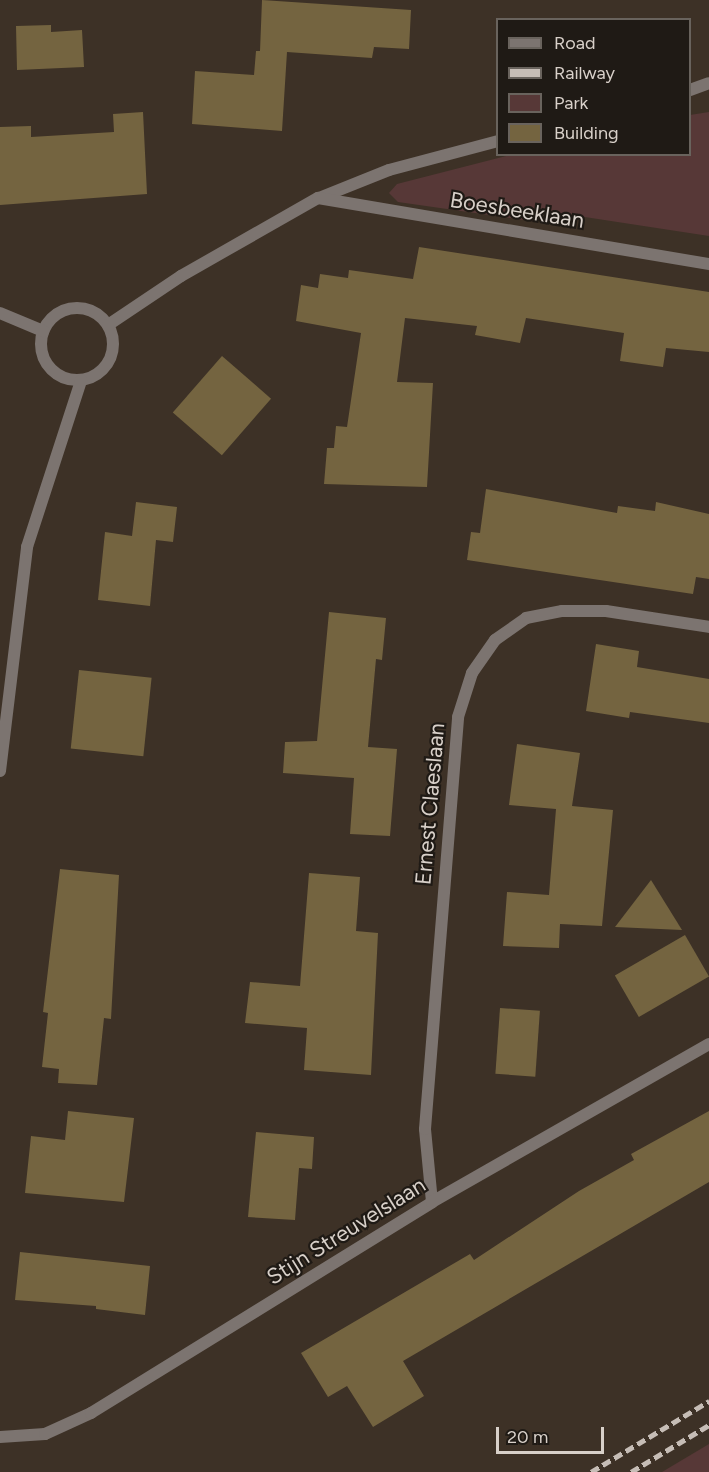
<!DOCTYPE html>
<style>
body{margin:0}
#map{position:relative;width:709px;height:1472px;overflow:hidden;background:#3d3126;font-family:Figtree,sans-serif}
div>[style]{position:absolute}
.green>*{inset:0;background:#573837}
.building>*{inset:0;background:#746440;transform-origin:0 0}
.street>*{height:12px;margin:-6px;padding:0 6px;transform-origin:6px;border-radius:6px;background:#7c7470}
.street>.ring{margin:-6px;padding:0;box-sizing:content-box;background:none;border:12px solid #7c7470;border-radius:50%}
.rail>*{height:4.5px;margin-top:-2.25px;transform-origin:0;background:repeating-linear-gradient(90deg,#c6bdb6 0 9px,transparent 0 13.5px)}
span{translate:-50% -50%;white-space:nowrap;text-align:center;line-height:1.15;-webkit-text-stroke:4.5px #1f1a15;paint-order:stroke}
.street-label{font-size:22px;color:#d8d0c9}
.legend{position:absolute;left:496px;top:18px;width:195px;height:138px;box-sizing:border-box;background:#1f1a15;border:2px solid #69635d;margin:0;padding:8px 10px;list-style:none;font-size:18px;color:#d8d0c9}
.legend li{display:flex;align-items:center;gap:12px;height:30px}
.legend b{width:30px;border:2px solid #69635d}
.scale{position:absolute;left:496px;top:1427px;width:108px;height:27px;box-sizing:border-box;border:3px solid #d8d0c9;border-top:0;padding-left:8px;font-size:18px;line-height:21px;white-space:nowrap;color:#d8d0c9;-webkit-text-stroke:4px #1f1a15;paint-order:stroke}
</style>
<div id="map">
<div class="green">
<div style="clip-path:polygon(709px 112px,709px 236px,539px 210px,537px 222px,398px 202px,389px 193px,397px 184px,510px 155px,690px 154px,690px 115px)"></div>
<div style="clip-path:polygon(709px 1444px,709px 1472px,662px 1472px)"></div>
</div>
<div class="building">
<div style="clip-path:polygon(262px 0,411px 10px,409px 49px,374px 47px,372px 58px,287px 52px,282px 131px,192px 124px,195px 71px,254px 75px,256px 51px,260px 51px)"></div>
<div style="clip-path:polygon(51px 25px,51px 32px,82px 30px,84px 67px,17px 70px,16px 26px)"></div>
<div style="clip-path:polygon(143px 112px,147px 194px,0 205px,0 127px,31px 126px,31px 137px,114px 132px,113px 114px)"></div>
<div style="clip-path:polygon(419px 247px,709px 292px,709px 352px,666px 348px,663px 367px,620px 361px,624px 333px,526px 318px,520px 343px,475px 335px,477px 326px,405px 318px,397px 382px,433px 383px,427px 487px,324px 484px,327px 448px,334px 448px,336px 426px,347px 427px,361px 333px,296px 321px,301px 285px,318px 288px,320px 274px,348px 278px,349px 270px,413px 279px)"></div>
<div style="left:222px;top:356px;width:65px;height:75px;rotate:41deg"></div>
<div style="clip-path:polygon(486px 489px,617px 513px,618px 506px,655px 511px,656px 502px,709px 514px,709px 579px,696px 577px,693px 594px,467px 560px,471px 532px,480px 533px)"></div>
<div style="clip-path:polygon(136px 502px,177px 507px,173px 542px,156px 540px,150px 606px,98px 600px,105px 532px,132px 536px)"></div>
<div style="clip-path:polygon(329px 612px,386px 618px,382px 660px,376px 659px,368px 747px,397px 749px,390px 836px,350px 834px,354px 778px,283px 773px,285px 742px,317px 741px)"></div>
<div style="clip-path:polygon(596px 644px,639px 651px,637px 667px,709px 679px,709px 723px,630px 712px,629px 718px,586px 711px)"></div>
<div style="left:79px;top:670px;width:73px;height:79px;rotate:6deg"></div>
<div style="clip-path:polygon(517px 744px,580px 753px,572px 806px,613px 810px,602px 926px,560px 924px,559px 948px,503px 946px,507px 892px,549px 895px,556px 809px,509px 805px)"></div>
<div style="clip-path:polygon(60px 869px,119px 875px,111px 1019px,104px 1018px,97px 1085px,58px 1083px,59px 1069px,42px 1067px,48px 1013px,43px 1012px)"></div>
<div style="clip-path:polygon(309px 873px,360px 877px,356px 931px,378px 933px,371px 1075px,304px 1070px,307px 1028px,245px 1023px,250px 982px,300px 986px)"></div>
<div style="clip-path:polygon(651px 880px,682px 930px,615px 927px)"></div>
<div style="left:685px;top:935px;width:48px;height:81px;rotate:60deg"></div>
<div style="left:500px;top:1008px;width:40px;height:66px;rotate:4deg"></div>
<div style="clip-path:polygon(68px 1111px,134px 1118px,124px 1202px,25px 1193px,31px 1136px,65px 1140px)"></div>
<div style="clip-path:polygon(709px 1111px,709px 1182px,403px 1361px,424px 1396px,373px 1427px,347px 1386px,328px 1397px,301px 1353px,470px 1254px,474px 1260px,579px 1191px,634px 1160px,631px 1154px)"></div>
<div style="clip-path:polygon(256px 1132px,314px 1137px,312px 1169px,299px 1168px,295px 1220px,248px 1217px)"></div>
<div style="clip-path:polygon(20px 1252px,150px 1266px,145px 1315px,96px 1309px,96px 1306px,15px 1300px)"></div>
</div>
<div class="street">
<div style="left:690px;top:90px;width:20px;rotate:-20deg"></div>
<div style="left:319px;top:198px;width:75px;rotate:-21.8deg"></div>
<div style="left:389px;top:170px;width:113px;rotate:-14.9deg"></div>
<div class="ring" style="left:41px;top:308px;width:60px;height:60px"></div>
<div style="left:0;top:313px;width:47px;rotate:22.7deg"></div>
<div style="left:108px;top:325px;width:88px;rotate:-33.9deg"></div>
<div style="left:181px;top:276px;width:158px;rotate:-29.7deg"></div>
<div style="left:318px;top:198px;width:397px;rotate:9.6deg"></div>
<div style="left:0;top:771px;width:226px;rotate:-83.1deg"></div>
<div style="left:27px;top:547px;width:175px;rotate:-72deg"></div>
<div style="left:432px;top:1202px;width:73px;rotate:-95.5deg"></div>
<div style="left:425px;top:1129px;width:413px;rotate:-85.4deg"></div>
<div style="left:458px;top:717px;width:46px;rotate:-72.3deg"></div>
<div style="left:472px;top:673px;width:40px;rotate:-55.1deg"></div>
<div style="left:495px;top:640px;width:38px;rotate:-35deg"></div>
<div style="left:526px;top:618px;width:37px;rotate:-11deg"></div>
<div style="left:562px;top:611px;width:44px"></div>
<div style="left:606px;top:611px;width:104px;rotate:8.8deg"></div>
<div style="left:0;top:1437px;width:45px;rotate:-3.8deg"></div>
<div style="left:45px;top:1434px;width:51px;rotate:-24.5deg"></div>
<div style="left:91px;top:1413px;width:401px;rotate:-31.7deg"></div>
<div style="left:432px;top:1202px;width:319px;rotate:-29.7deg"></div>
</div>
<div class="rail">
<div style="left:591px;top:1472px;width:138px;rotate:-31deg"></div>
<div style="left:631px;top:1472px;width:91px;rotate:-31.1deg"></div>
</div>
<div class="street-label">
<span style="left:517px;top:210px;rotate:9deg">Boesbeeklaan</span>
<span style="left:430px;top:804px;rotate:-85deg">Ernest Claeslaan</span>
<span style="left:346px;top:1231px;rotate:-32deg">Stijn Streuvelslaan</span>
</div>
<ul class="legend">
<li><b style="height:8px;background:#7c7470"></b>Road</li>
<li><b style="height:8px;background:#c6bdb6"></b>Railway</li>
<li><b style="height:16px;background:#573837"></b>Park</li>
<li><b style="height:16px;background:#746440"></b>Building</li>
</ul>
<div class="scale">20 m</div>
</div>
